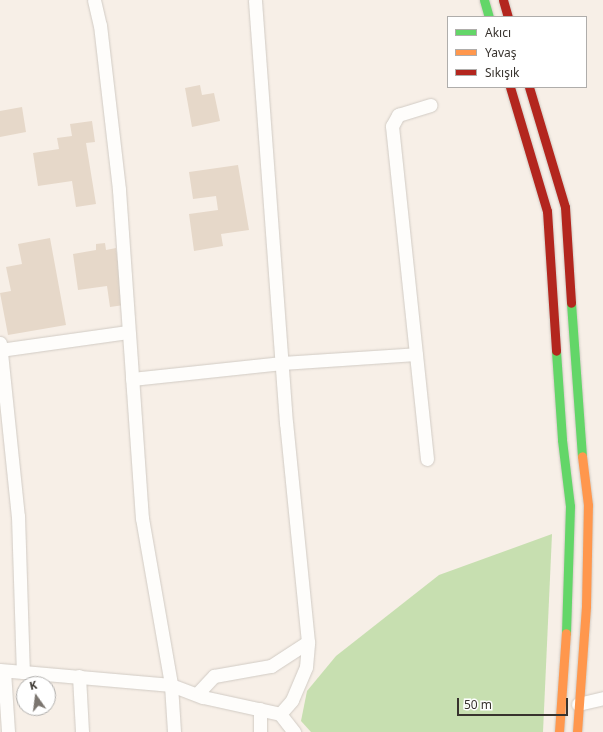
<!DOCTYPE html>
<meta charset="utf-8">
<style>
body{margin:0}
#map{position:relative;width:603px;height:732px;overflow:hidden;background:#f7efe7;font-family:"Noto Sans",sans-serif}
div>[style]{position:absolute}
.green>*{inset:0;background:#c7dfb0}
.building>*{inset:0;background:#e6d8c9}
.roads{filter:drop-shadow(0 0 1px #d1cbc4) drop-shadow(0 0 1px #d1cbc4)}
.street>*{height:13px;margin:-6.5px;padding:0 6.5px;transform-origin:6.5px;border-radius:6.5px;background:#fefdfb}
.fast>*{height:9px;margin:-4.5px;padding:0 4.5px;transform-origin:4.5px;border-radius:4.5px;background:#63d668}
.slow>*{height:9px;margin:-4.5px;padding:0 4.5px;transform-origin:4.5px;border-radius:4.5px;background:#ff974d}
.jam>*{height:9px;margin:-4.5px;padding:0 4.5px;transform-origin:4.5px;border-radius:4.5px;background:#b3261e}
span{translate:-50% -50%;white-space:nowrap;text-align:center;line-height:1.15;-webkit-text-stroke:3.5px #fff;paint-order:stroke}
.legend{position:absolute;left:447px;top:16px;width:140px;height:72px;box-sizing:border-box;background:#fff;border:1px solid #afadab;margin:0;padding:5px 7px;list-style:none;font-size:12px;color:#38332e}
.legend li{display:flex;align-items:center;gap:8px;height:20px}
.legend b{width:20px;border:1px solid #afadab}
.north{position:absolute;left:16px;top:676px;width:40px;height:40px;box-sizing:border-box;background:#fff;border:1px solid #afadab;border-radius:50%;rotate:346deg;font-size:11px;font-weight:700;line-height:16px;text-align:center;color:#38332e}
.north::after{content:'';display:block;margin:auto;width:14px;height:18px;background:#7b756f;clip-path:polygon(50% 0,100% 100%,50% 72%,0 100%)}
.scale{position:absolute;left:457px;top:698px;width:111px;height:18px;box-sizing:border-box;border:2px solid #38332e;border-top:0;padding-left:5px;font-size:12px;line-height:14px;white-space:nowrap;color:#38332e;-webkit-text-stroke:3px #fff;paint-order:stroke}
</style>
<div id="map">
<div class="green">
<div style="clip-path:polygon(552px 534px,543px 732px,311px 732px,301px 721px,307px 691px,336px 656px,439px 575px)"></div>
</div>
<div class="building">
<div style="clip-path:polygon(200px 85px,202px 95px,214px 93px,220px 121px,192px 127px,185px 88px)"></div>
<div style="clip-path:polygon(22px 107px,26px 132px,0 137px,0 111px)"></div>
<div style="clip-path:polygon(92px 121px,95px 142px,86px 143px,96px 204px,76px 207px,72px 181px,38px 186px,33px 153px,59px 149px,57px 138px,72px 136px,70px 124px)"></div>
<div style="clip-path:polygon(238px 165px,249px 230px,221px 234px,223px 246px,194px 251px,189px 214px,218px 210px,216px 196px,193px 199px,189px 172px)"></div>
<div style="clip-path:polygon(50px 238px,66px 325px,8px 335px,0 293px,11px 291px,6px 267px,22px 264px,18px 244px)"></div>
<div style="clip-path:polygon(105px 243px,106px 250px,116px 248px,124px 305px,110px 307px,107px 286px,78px 290px,73px 254px,96px 250px,96px 244px)"></div>
</div>
<div class="roads">
<div class="street">
<div style="left:94px;top:0;width:26px;rotate:77deg"></div>
<div style="left:100px;top:25px;width:166px;rotate:83.4deg"></div>
<div style="left:119px;top:190px;width:329px;rotate:86deg"></div>
<div style="left:142px;top:518px;width:169px;rotate:80.1deg"></div>
<div style="left:171px;top:685px;width:47px;rotate:86.3deg"></div>
<div style="left:0;top:343px;width:174px;rotate:84.1deg"></div>
<div style="left:18px;top:516px;width:156px;rotate:88.2deg"></div>
<div style="left:0;top:350px;width:129px;rotate:-8deg"></div>
<div style="left:132px;top:379px;width:151px;rotate:-6.1deg"></div>
<div style="left:282px;top:363px;width:134px;rotate:-3.8deg"></div>
<div style="left:427px;top:459px;width:335px;rotate:-96deg"></div>
<div style="left:392px;top:126px;width:13px;rotate:-61deg"></div>
<div style="left:398px;top:115px;width:34px;rotate:-17deg"></div>
<div style="left:0;top:670px;width:172px;rotate:5deg"></div>
<div style="left:171px;top:685px;width:34px;rotate:21deg"></div>
<div style="left:203px;top:697px;width:79px;rotate:12.4deg"></div>
<div style="left:280px;top:714px;width:18px;rotate:-49deg"></div>
<div style="left:292px;top:700px;width:36px;rotate:-67deg"></div>
<div style="left:306px;top:667px;width:25px;rotate:-85deg"></div>
<div style="left:308px;top:642px;width:220px;rotate:-95.7deg"></div>
<div style="left:286px;top:423px;width:424px;rotate:-94.2deg"></div>
<div style="left:4px;top:671px;width:61px;rotate:86.2deg"></div>
<div style="left:79px;top:676px;width:56px;rotate:86.9deg"></div>
<div style="left:197px;top:694px;width:25px;rotate:-47deg"></div>
<div style="left:214px;top:676px;width:58px;rotate:-10deg"></div>
<div style="left:271px;top:666px;width:44px;rotate:-33deg"></div>
<div style="left:578px;top:704px;width:26px;rotate:-13deg"></div>
<div style="left:260px;top:709px;width:23px;rotate:90deg"></div>
<div style="left:280px;top:714px;width:23px;rotate:52deg"></div>
</div>
<div class="fast">
<div style="left:484px;top:0;width:18px;rotate:74deg"></div>
<div style="left:571px;top:303px;width:153px;rotate:85.9deg"></div>
<div style="left:556px;top:351px;width:89px;rotate:86.1deg"></div>
<div style="left:562px;top:440px;width:66px;rotate:83.1deg"></div>
<div style="left:570px;top:506px;width:127px;rotate:91.8deg"></div>
</div>
<div class="slow">
<div style="left:559px;top:732px;width:99px;rotate:-86deg"></div>
<div style="left:577px;top:732px;width:126px;rotate:-85.9deg"></div>
<div style="left:586px;top:606px;width:101px;rotate:-88.9deg"></div>
<div style="left:588px;top:505px;width:49px;rotate:-97deg"></div>
</div>
<div class="jam">
<div style="left:503px;top:0;width:18px;rotate:74deg"></div>
<div style="left:510px;top:87px;width:129px;rotate:73.4deg"></div>
<div style="left:547px;top:211px;width:140px;rotate:86.3deg"></div>
<div style="left:529px;top:87px;width:125px;rotate:73.3deg"></div>
<div style="left:565px;top:207px;width:96px;rotate:86.4deg"></div>
</div>
</div>
<ul class="legend">
<li><b style="height:5px;background:#63d668"></b>Akıcı</li>
<li><b style="height:5px;background:#ff974d"></b>Yavaş</li>
<li><b style="height:5px;background:#b3261e"></b>Sıkışık</li>
</ul>
<div class="north">K</div>
<div class="scale">50 m</div>
</div>
